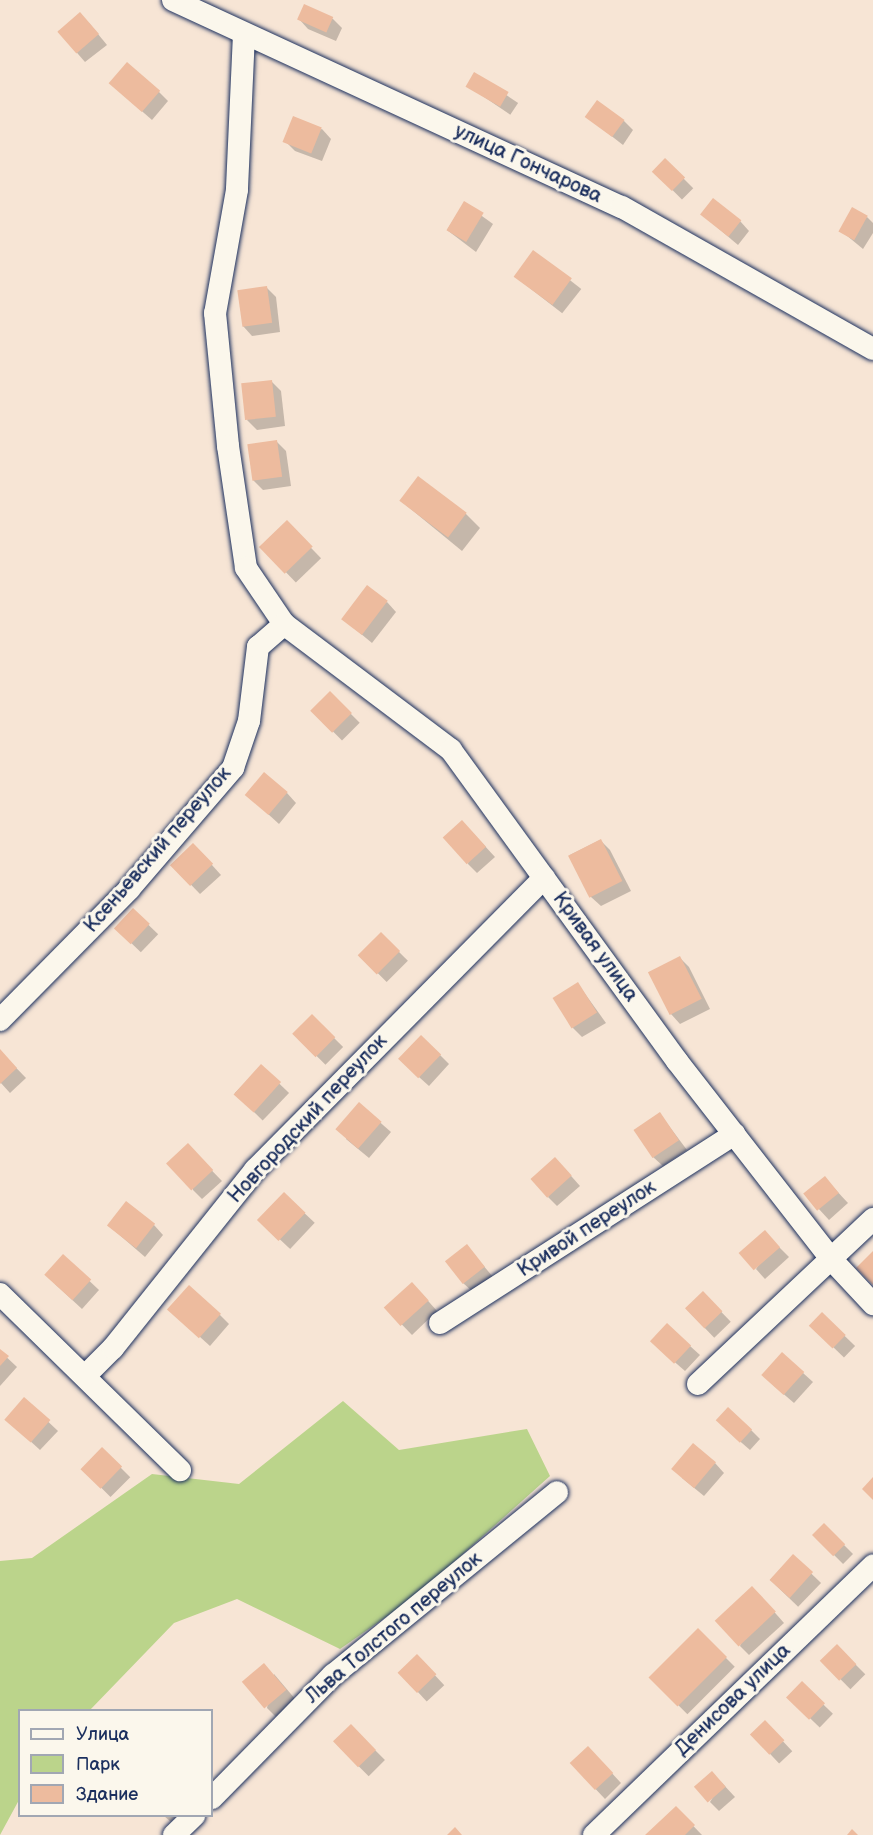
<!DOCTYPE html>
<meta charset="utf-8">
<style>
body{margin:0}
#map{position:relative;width:873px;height:1835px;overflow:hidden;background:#f7e5d5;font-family:"Balsamiq Sans",sans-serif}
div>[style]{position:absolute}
.green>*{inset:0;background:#bbd48b}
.shadow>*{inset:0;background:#0003;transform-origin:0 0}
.building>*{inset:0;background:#edbb9e;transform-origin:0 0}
.roads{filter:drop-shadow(0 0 2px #1b2f5e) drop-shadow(0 0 2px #1b2f5e)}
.minor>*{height:22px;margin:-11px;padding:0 11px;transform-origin:11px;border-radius:11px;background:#fbf7ec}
span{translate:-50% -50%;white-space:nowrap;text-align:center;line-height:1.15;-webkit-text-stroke:6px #fbf7ec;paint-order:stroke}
.street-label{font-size:20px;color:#1b2f5e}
.legend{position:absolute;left:18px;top:1709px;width:195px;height:108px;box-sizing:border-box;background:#fbf7ec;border:2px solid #a1a7b3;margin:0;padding:8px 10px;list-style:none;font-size:18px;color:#1b2f5e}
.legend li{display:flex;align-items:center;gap:12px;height:30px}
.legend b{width:30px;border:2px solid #a1a7b3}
</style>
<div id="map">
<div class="green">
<div style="clip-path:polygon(343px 1401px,399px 1450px,527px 1429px,550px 1476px,416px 1596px,340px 1649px,237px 1599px,174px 1623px,90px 1710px,20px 1710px,19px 1800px,0 1835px,0 1561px,32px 1558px,152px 1474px,239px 1484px)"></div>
</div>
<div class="shadow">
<div style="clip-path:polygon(305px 6px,333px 19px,342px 28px,336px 41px,308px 29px,299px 19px)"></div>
<div style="clip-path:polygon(89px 23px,107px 45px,85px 62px,58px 31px)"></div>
<div style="left:475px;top:74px;width:52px;height:14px;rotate:34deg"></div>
<div style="clip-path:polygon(111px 84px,159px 92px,168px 101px,152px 120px)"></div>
<div style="clip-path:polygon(587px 117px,624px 121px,633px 130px,623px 145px)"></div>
<div style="clip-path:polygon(322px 129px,331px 139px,322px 161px,295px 151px,285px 141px)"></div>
<div style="left:665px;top:160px;width:40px;height:16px;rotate:45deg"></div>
<div style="clip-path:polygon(464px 203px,493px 224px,476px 252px,447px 230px)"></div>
<div style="clip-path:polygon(867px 217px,873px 223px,873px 233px,863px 249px,840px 230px)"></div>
<div style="clip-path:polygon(740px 221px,749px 231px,738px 245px,712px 223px)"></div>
<div style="left:534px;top:252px;width:60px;height:31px;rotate:38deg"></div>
<div style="clip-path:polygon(266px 287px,276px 297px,280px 332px,252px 336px,243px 326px)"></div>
<div style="clip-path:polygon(271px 381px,281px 391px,285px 426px,257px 430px,247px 420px)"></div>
<div style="clip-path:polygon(276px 441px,286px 451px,291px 486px,263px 490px,253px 480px)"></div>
<div style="clip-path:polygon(401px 501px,466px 514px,480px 528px,462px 551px)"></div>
<div style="left:287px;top:523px;width:49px;height:35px;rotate:46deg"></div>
<div style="clip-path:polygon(387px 602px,396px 612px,372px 643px,343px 619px)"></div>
<div style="left:330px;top:693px;width:42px;height:25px;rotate:45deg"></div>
<div style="clip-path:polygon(287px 793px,296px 803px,279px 824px,247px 795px)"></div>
<div style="clip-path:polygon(472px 832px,495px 857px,477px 873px,468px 864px)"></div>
<div style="clip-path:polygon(600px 840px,610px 850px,631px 891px,601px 906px,591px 897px,570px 855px)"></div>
<div style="clip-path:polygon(202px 854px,221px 875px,200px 894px,172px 865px)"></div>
<div style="left:133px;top:910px;width:35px;height:25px;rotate:44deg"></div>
<div style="left:381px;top:934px;width:38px;height:30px;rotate:45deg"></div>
<div style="clip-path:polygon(680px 958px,689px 967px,710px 1009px,680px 1024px,671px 1014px)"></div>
<div style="clip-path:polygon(578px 984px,606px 1023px,582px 1037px,573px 1028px)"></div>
<div style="left:312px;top:1016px;width:44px;height:25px;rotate:45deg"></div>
<div style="clip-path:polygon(0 1051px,26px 1078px,10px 1093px,0 1082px)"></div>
<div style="clip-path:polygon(440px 1055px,449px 1064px,429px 1086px,410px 1069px)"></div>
<div style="left:261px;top:1066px;width:39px;height:38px;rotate:44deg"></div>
<div style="clip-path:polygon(359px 1104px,391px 1132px,369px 1158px,346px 1139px)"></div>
<div style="clip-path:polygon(660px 1114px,687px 1150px,663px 1166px,653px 1157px)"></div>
<div style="clip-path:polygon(188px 1146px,222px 1181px,202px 1199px,193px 1190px)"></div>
<div style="clip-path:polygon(564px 1168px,580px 1186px,557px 1206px,548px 1197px)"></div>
<div style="clip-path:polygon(834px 1188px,848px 1203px,829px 1220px,806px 1195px)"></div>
<div style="left:284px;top:1194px;width:42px;height:36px;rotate:43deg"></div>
<div style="clip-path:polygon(108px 1225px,154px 1225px,163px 1235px,145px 1257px)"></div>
<div style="clip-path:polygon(774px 1242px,789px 1257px,765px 1279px,756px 1269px)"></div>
<div style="clip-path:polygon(467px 1246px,493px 1277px,473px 1292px,463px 1283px)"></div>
<div style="clip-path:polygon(63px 1256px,99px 1290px,82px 1309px,55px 1284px)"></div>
<div style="left:703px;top:1293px;width:40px;height:23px;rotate:46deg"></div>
<div style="clip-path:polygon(422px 1294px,437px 1311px,412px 1335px,386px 1308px)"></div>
<div style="left:822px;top:1314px;width:46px;height:16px;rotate:44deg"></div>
<div style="clip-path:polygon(220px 1315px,229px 1324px,210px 1346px,179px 1318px)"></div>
<div style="clip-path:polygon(690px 1346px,700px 1355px,685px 1371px,662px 1351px)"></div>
<div style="clip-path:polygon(0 1351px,17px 1367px,0 1386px)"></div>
<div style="clip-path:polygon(782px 1354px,813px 1382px,794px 1403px,772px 1384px)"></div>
<div style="clip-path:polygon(24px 1399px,58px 1431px,40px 1450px,16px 1428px)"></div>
<div style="clip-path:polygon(727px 1430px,751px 1430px,760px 1439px,750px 1450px)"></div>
<div style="left:102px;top:1449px;width:40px;height:28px;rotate:45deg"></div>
<div style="clip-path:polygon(715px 1463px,724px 1473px,704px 1496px,682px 1478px)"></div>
<div style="left:824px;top:1525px;width:41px;height:14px;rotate:45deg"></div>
<div style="left:793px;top:1556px;width:39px;height:33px;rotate:44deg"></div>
<div style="clip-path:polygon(762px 1598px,784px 1623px,749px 1655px,740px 1646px)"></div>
<div style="left:698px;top:1630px;width:52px;height:67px;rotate:45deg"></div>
<div style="left:837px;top:1646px;width:40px;height:21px;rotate:45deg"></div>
<div style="left:417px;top:1656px;width:40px;height:24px;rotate:47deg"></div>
<div style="clip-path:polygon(274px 1674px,296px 1700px,276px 1717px,267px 1708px)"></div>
<div style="left:802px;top:1684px;width:43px;height:19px;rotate:44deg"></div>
<div style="left:765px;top:1722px;width:40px;height:18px;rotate:47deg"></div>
<div style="left:351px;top:1726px;width:48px;height:23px;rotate:45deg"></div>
<div style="clip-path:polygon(597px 1757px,621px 1783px,605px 1799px,571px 1763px)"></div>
<div style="clip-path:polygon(722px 1783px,735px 1797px,719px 1811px,710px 1802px)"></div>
<div style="clip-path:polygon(676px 1808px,702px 1835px,648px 1835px)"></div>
<div style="clip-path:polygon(164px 1816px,177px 1816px,171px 1822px)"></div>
</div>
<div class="building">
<div style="left:304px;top:4px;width:32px;height:17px;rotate:24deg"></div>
<div style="left:80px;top:12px;width:29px;height:30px;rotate:49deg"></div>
<div style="left:127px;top:62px;width:44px;height:28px;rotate:41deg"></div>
<div style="left:474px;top:72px;width:40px;height:17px;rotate:30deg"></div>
<div style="left:597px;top:100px;width:34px;height:21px;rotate:36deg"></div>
<div style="left:293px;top:116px;width:31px;height:28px;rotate:22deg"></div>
<div style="left:665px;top:158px;width:28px;height:19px;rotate:44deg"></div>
<div style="left:713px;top:198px;width:36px;height:21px;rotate:38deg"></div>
<div style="left:464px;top:201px;width:23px;height:34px;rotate:31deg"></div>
<div style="left:852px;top:207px;width:18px;height:28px;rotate:29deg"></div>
<div style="left:533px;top:250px;width:48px;height:33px;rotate:36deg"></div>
<div style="left:267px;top:286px;width:37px;height:30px;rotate:82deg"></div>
<div style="left:272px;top:380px;width:37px;height:31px;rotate:84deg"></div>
<div style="left:277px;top:440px;width:37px;height:30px;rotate:82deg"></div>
<div style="left:418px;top:476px;width:61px;height:31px;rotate:37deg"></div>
<div style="left:287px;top:520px;width:37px;height:39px;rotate:46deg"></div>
<div style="left:367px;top:585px;width:26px;height:43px;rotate:37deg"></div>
<div style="left:330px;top:691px;width:31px;height:28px;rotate:45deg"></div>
<div style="left:264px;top:772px;width:31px;height:30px;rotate:40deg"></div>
<div style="left:462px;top:820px;width:36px;height:26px;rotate:48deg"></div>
<div style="left:601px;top:839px;width:47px;height:37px;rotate:63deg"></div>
<div style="left:193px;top:843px;width:29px;height:32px;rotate:46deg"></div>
<div style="left:133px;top:908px;width:23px;height:28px;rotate:43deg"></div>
<div style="left:381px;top:932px;width:27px;height:33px;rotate:45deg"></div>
<div style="left:680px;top:956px;width:48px;height:36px;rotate:63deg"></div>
<div style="left:578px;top:982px;width:36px;height:30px;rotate:58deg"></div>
<div style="left:312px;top:1014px;width:33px;height:28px;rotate:45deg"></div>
<div style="left:421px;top:1035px;width:28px;height:33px;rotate:44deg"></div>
<div style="clip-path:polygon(0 1049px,17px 1068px,0 1084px)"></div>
<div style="left:261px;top:1064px;width:27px;height:41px;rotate:42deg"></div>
<div style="left:359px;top:1102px;width:30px;height:36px;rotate:41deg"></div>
<div style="left:660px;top:1112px;width:34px;height:32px;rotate:56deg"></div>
<div style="left:188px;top:1143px;width:37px;height:30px;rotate:47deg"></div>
<div style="left:555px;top:1157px;width:25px;height:33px;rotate:48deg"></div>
<div style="left:825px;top:1176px;width:22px;height:28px;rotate:51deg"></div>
<div style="left:284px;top:1192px;width:30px;height:39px;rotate:44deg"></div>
<div style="left:126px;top:1201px;width:37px;height:31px;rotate:38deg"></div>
<div style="left:765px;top:1230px;width:23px;height:35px;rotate:49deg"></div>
<div style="left:467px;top:1244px;width:29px;height:28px;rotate:52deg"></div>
<div style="clip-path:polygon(873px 1251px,873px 1285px,856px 1268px)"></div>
<div style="left:63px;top:1254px;width:38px;height:28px;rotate:42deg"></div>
<div style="left:412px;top:1282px;width:25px;height:38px;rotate:48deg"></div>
<div style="left:189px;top:1285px;width:43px;height:33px;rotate:42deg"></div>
<div style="left:703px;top:1291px;width:28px;height:25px;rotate:46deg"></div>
<div style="left:822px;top:1312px;width:33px;height:19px;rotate:44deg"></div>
<div style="left:667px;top:1323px;width:33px;height:25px;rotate:43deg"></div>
<div style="clip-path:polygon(0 1349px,9px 1356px,0 1366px)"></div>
<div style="left:782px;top:1352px;width:30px;height:31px;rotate:42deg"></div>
<div style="left:24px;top:1397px;width:35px;height:30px;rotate:41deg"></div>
<div style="left:728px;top:1407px;width:33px;height:18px;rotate:43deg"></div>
<div style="left:693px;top:1443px;width:30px;height:34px;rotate:40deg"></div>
<div style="left:102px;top:1447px;width:28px;height:31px;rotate:44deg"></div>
<div style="clip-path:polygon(873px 1477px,873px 1500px,862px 1489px)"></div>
<div style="left:824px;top:1523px;width:30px;height:17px;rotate:45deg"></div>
<div style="left:793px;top:1554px;width:27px;height:35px;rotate:42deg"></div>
<div style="left:752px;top:1586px;width:35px;height:51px;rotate:47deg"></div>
<div style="left:698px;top:1628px;width:41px;height:70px;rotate:45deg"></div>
<div style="left:837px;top:1644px;width:28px;height:24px;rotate:46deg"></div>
<div style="left:417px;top:1654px;width:28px;height:27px;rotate:46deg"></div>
<div style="left:264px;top:1663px;width:35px;height:29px;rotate:50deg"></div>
<div style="left:802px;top:1681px;width:32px;height:23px;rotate:44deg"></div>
<div style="left:765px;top:1720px;width:28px;height:21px;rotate:46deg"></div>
<div style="left:351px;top:1724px;width:36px;height:25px;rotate:46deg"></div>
<div style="left:588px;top:1746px;width:37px;height:25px;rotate:47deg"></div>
<div style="left:712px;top:1771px;width:21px;height:24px;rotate:49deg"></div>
<div style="clip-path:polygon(676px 1806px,695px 1825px,685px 1835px,645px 1835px)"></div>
<div style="clip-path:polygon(455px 1827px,462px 1835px,447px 1835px)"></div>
<div style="clip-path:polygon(852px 1829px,858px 1835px,847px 1835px)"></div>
</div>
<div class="roads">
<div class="minor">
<div style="left:173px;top:0;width:494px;rotate:24.8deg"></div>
<div style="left:622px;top:207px;width:288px;rotate:29.5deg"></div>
<div style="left:244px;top:34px;width:156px;rotate:92.6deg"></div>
<div style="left:237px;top:190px;width:125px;rotate:100.1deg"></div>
<div style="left:215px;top:313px;width:134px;rotate:84.4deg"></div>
<div style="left:228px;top:446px;width:123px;rotate:81.6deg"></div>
<div style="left:246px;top:568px;width:68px;rotate:55.8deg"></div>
<div style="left:284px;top:624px;width:209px;rotate:37deg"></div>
<div style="left:451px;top:750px;width:384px;rotate:54deg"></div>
<div style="left:677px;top:1061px;width:251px;rotate:52.1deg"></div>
<div style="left:831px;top:1259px;width:62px;rotate:47deg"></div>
<div style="left:0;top:1020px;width:184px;rotate:-45.4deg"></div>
<div style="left:129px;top:889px;width:160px;rotate:-49.3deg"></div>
<div style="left:233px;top:768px;width:50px;rotate:-71.2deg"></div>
<div style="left:249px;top:721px;width:75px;rotate:-83.1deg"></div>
<div style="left:258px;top:647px;width:35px;rotate:-41deg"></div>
<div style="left:0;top:1294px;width:252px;rotate:44.4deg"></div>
<div style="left:440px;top:1323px;width:350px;rotate:-32.7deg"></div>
<div style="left:87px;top:1374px;width:37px;rotate:-45deg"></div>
<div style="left:113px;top:1348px;width:228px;rotate:-51.4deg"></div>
<div style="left:255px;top:1170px;width:411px;rotate:-45.3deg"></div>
<div style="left:698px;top:1384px;width:241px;rotate:-43.3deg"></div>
<div style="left:212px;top:1798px;width:173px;rotate:-45.5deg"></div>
<div style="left:333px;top:1675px;width:289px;rotate:-39.2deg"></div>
<div style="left:174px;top:1835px;width:28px;rotate:-44deg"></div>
<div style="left:594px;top:1835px;width:388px;rotate:-44deg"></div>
</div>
</div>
<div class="street-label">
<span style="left:528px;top:164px;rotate:25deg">улица Гончарова</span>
<span style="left:158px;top:850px;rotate:-49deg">Ксеньевский переулок</span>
<span style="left:595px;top:947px;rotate:54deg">Кривая улица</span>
<span style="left:308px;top:1119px;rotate:-47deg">Новгородский переулок</span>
<span style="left:587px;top:1229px;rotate:-33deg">Кривой переулок</span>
<span style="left:394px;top:1628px;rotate:-40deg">Льва Толстого переулок</span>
<span style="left:733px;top:1700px;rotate:-44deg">Денисова улица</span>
</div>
<ul class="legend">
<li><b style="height:8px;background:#fbf7ec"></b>Улица</li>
<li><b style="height:16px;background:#bbd48b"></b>Парк</li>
<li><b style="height:16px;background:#edbb9e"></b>Здание</li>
</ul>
</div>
